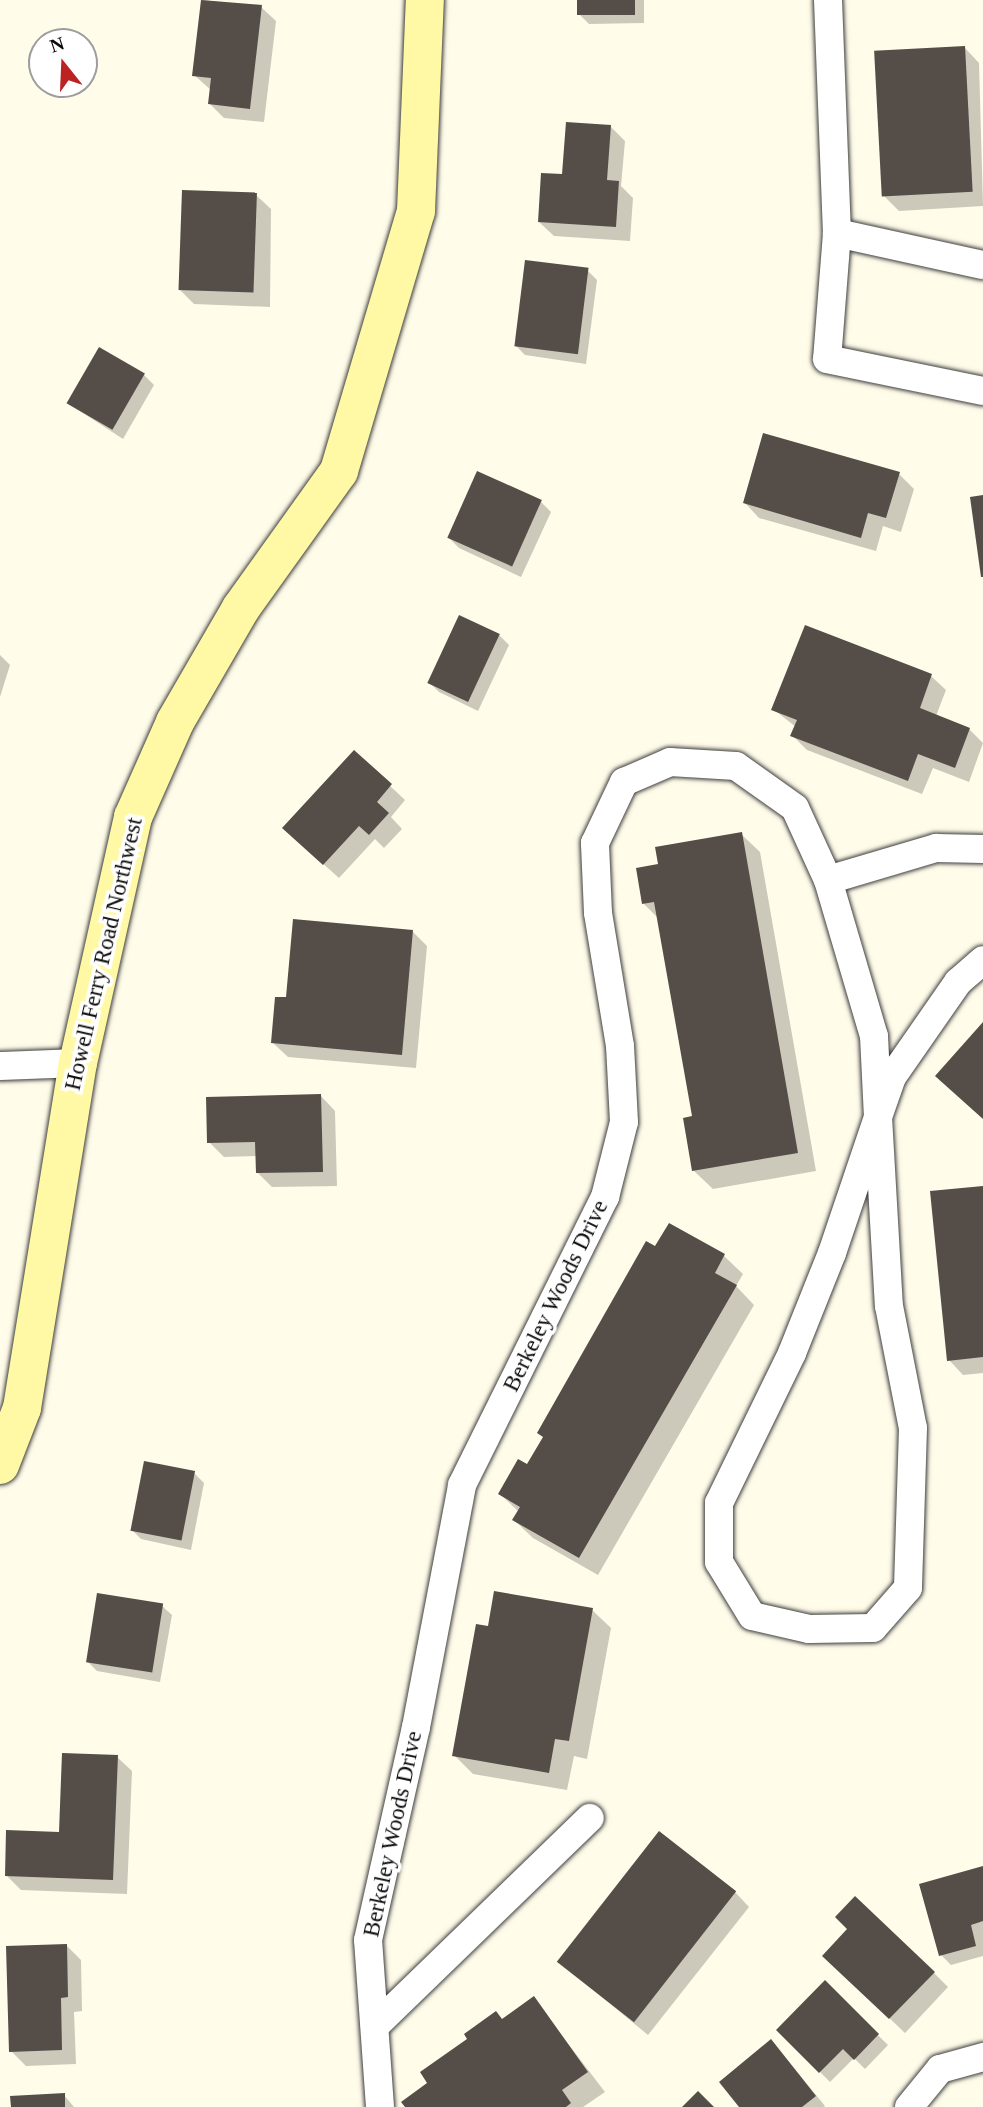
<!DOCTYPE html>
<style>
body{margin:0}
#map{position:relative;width:983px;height:2107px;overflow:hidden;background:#fffcea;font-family:Georgia,serif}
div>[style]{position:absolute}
.shadow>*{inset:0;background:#0003}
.building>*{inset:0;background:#544d48;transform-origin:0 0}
.roads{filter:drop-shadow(0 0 2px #3e3e3e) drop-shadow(0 0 2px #3e3e3e)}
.street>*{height:28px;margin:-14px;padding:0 14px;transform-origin:14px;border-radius:14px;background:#fff}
.secondary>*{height:38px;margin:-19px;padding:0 19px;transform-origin:19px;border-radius:19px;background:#fff9a5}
span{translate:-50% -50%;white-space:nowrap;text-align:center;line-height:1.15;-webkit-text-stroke:7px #fff;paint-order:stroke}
.street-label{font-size:23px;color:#0b0b0b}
.north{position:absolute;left:28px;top:28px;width:70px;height:70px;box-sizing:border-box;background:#fff;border:2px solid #9d9d9d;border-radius:50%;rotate:342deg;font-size:19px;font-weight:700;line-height:28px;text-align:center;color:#0b0b0b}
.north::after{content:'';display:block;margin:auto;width:24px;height:32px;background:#bd2223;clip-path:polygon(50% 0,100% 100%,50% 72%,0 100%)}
</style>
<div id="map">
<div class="shadow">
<div style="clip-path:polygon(203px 0,261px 7px,276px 21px,264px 122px,224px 118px,209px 103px,211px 90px,194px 75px)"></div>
<div style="clip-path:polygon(579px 0,644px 0,644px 23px,589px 24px,579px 14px)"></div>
<div style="clip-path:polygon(965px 48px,979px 63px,983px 206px,899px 211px,884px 196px)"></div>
<div style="clip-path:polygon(610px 126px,625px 141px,621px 186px,633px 198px,630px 241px,554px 236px,539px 222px,564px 176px)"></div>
<div style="clip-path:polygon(256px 195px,271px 209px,270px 307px,194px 304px,179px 289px)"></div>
<div style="clip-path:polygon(587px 270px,597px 280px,586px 364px,525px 355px,515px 345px)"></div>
<div style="clip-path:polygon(144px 375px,154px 385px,123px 439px,69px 404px)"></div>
<div style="clip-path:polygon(899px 474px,914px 489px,901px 532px,883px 526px,876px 551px,759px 518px,745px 503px)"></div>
<div style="clip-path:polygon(541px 502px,551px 512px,521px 577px,459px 548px,449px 538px)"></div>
<div style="clip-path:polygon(806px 627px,931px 676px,946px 690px,936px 716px,969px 729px,983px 743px,969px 782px,933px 768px,922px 794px,807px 750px,792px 735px,796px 727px,773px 709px)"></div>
<div style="clip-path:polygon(499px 635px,509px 645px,478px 711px,439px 692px,429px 682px)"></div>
<div style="clip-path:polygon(0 655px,10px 665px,0 697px)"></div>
<div style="clip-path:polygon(354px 752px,405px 800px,391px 817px,402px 829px,384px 848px,375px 839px,339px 878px,299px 842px)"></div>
<div style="clip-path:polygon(741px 834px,760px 852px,816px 1171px,713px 1189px,694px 1171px,694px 1117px,659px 919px,644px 904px,660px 865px)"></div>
<div style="clip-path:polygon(412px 931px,427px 946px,416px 1068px,288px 1057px,273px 1043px,288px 999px)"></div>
<div style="clip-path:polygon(321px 1096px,335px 1111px,337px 1186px,272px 1187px,258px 1173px,257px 1156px,224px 1157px,209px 1142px)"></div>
<div style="clip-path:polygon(983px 1187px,983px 1373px,963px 1375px,949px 1360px)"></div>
<div style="clip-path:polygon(670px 1225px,724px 1256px,743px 1274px,736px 1286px,754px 1305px,598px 1575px,533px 1538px,514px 1520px,519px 1512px,500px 1494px,527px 1466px)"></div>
<div style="clip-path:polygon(194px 1473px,204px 1483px,191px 1550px,141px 1539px,131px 1529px)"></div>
<div style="clip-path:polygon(162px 1606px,172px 1615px,160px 1682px,97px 1671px,87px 1661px)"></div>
<div style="clip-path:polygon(592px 1610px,611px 1628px,587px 1759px,574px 1756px,567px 1790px,473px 1774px,454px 1755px,489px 1628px)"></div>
<div style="clip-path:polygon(117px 1757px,132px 1771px,127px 1894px,21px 1890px,7px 1876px,61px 1833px)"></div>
<div style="clip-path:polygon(983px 1867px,983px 1956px,951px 1965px,941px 1955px)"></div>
<div style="clip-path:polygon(735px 1892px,749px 1907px,648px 2035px,558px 1961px)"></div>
<div style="clip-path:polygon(850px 1930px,934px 1973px,948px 1987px,905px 2033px,839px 1970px)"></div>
<div style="clip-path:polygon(66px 1945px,81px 1960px,82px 2011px,74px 2012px,76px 2064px,26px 2066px,11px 2051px)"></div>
<div style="clip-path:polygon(825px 1983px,888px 2045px,865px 2069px,854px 2058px,830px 2082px,778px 2030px)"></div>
<div style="clip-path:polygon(534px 1999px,605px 2092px,583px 2107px,407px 2107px,503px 2020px)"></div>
<div style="clip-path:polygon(781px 2052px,825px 2106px,824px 2107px,741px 2107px)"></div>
<div style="clip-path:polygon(64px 2095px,74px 2107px,13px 2107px)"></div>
</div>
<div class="building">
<div style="clip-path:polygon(201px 0,262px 5px,250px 109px,208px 104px,211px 78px,192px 76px)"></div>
<div style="left:577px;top:0;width:58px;height:15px"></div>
<div style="left:965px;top:46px;width:146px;height:91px;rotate:87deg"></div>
<div style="clip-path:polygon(566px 122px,611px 125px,607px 180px,619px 181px,616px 227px,538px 222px,541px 173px,562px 174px)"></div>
<div style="left:182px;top:190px;width:75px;height:100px;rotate:2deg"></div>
<div style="left:525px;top:260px;width:64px;height:87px;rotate:7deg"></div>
<div style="left:99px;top:347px;width:53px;height:65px;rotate:30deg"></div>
<div style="clip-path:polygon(763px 433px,900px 472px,886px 518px,868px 513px,861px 538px,743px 503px)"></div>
<div style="left:477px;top:471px;width:71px;height:73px;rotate:24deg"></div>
<div style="clip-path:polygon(983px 495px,983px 577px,981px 577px,970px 497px)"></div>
<div style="left:459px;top:615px;width:45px;height:75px;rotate:25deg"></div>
<div style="clip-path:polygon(805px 625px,932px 674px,920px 708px,970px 728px,955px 768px,918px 754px,908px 781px,790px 736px,797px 720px,771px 710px)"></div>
<div style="clip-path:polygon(354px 750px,392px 784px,377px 802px,389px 813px,369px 835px,359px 826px,323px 865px,282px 828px)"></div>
<div style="clip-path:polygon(742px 832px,798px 1153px,692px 1171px,683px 1118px,692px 1116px,654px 902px,642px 904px,636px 868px,658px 864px,655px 847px)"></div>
<div style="clip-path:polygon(293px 919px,413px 930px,402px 1055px,271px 1043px,275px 997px,286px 997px)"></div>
<div style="clip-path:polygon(983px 1022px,983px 1119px,935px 1076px)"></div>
<div style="clip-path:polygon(321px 1094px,323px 1172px,256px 1173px,255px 1142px,207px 1143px,206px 1097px)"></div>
<div style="clip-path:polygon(983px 1186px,983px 1357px,947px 1361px,930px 1191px)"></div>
<div style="clip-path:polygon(669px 1223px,725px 1254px,715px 1273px,737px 1285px,579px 1558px,512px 1520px,520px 1507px,498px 1494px,518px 1459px,527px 1464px,543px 1437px,537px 1433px,646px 1241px,655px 1246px)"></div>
<div style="left:144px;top:1461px;width:52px;height:71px;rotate:11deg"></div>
<div style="clip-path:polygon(494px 1591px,593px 1608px,569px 1741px,555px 1739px,549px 1773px,452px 1756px,476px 1624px,488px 1626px)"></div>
<div style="left:97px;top:1593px;width:67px;height:70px;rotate:9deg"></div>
<div style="clip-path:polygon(62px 1753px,118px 1755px,113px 1880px,5px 1876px,6px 1830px,59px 1832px)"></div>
<div style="left:659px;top:1831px;width:98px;height:166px;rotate:38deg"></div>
<div style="clip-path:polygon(983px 1866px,983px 1921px,971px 1925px,976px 1946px,939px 1956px,919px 1884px)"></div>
<div style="clip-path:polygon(855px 1896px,935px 1972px,889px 2019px,822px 1956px,847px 1929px,835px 1917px)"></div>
<div style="clip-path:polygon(67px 1944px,68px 1997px,61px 1998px,62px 2050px,9px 2052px,6px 1946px)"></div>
<div style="clip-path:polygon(825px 1980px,879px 2034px,854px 2060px,843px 2049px,819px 2073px,776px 2030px)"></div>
<div style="clip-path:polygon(534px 1996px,588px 2072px,562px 2090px,571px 2103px,566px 2107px,405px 2107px,401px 2102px,427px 2083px,420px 2072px,467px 2039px,464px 2034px,496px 2011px,502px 2019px)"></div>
<div style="clip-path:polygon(771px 2039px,816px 2096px,802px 2107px,739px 2107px,719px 2082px)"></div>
<div style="clip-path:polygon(698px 2091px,714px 2107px,682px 2107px)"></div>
<div style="clip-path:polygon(65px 2093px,65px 2107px,11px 2107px,10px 2096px)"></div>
</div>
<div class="roads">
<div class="street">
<div style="left:828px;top:0;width:233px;rotate:87.8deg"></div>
<div style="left:837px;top:233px;width:126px;rotate:94.5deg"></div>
<div style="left:827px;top:359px;width:159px;rotate:11.6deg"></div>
<div style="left:837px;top:233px;width:149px;rotate:12.4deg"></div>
<div style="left:828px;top:880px;width:113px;rotate:-16.5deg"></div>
<div style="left:936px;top:848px;width:47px;rotate:1.2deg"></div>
<div style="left:0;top:1066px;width:78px;rotate:-2.2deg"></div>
<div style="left:375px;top:2026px;width:299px;rotate:-44.1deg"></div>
<div style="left:380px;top:2107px;width:167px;rotate:-94.1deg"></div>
<div style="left:368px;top:1940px;width:218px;rotate:-77.3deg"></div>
<div style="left:416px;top:1727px;width:246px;rotate:-79.2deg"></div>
<div style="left:462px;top:1485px;width:322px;rotate:-63.6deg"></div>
<div style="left:605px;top:1197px;width:77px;rotate:-75.8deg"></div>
<div style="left:624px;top:1122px;width:76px;rotate:-93deg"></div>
<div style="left:620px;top:1046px;width:135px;rotate:-99.4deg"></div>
<div style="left:598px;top:913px;width:70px;rotate:-92.5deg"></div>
<div style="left:595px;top:843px;width:68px;rotate:-64.6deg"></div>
<div style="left:624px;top:782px;width:50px;rotate:-23.5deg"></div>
<div style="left:670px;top:762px;width:66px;rotate:3.5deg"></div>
<div style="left:736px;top:766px;width:72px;rotate:35.4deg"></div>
<div style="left:795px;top:808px;width:79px;rotate:65.4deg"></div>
<div style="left:828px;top:880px;width:163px;rotate:73.6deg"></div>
<div style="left:874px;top:1036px;width:81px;rotate:87.2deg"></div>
<div style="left:878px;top:1117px;width:189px;rotate:86.7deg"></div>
<div style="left:889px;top:1306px;width:124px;rotate:78.9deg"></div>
<div style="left:913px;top:1428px;width:160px;rotate:91.8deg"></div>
<div style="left:908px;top:1588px;width:53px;rotate:131.2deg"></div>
<div style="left:873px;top:1628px;width:64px;rotate:179.1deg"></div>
<div style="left:809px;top:1629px;width:58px;rotate:-167.2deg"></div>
<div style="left:752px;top:1616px;width:63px;rotate:-121.4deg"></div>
<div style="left:719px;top:1562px;width:59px;rotate:-90deg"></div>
<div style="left:719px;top:1503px;width:167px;rotate:-64deg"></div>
<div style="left:792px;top:1353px;width:108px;rotate:-68.2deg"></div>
<div style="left:832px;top:1253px;width:144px;rotate:-71.3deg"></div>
<div style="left:878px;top:1117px;width:42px;rotate:-70.7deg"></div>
<div style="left:892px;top:1077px;width:116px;rotate:-55.2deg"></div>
<div style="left:958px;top:982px;width:33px;rotate:-41deg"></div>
<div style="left:909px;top:2107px;width:49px;rotate:-50.8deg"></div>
<div style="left:940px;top:2069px;width:45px;rotate:-15.6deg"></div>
</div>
<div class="secondary">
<div style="left:0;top:1465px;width:61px;rotate:-68.9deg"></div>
<div style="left:22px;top:1408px;width:350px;rotate:-80.8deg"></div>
<div style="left:78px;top:1063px;width:252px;rotate:-77.4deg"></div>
<div style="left:133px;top:817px;width:104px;rotate:-66.1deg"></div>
<div style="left:175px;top:722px;width:132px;rotate:-59.9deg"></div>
<div style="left:241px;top:608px;width:168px;rotate:-54.4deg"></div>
<div style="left:339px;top:471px;width:271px;rotate:-73.5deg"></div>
<div style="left:416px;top:211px;width:211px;rotate:-87.6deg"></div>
</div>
</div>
<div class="street-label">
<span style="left:104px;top:954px;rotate:-77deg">Howell Ferry Road Northwest</span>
<span style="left:556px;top:1296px;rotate:-64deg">Berkeley Woods Drive</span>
<span style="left:393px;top:1834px;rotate:-78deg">Berkeley Woods Drive</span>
</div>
<div class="north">N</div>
</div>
